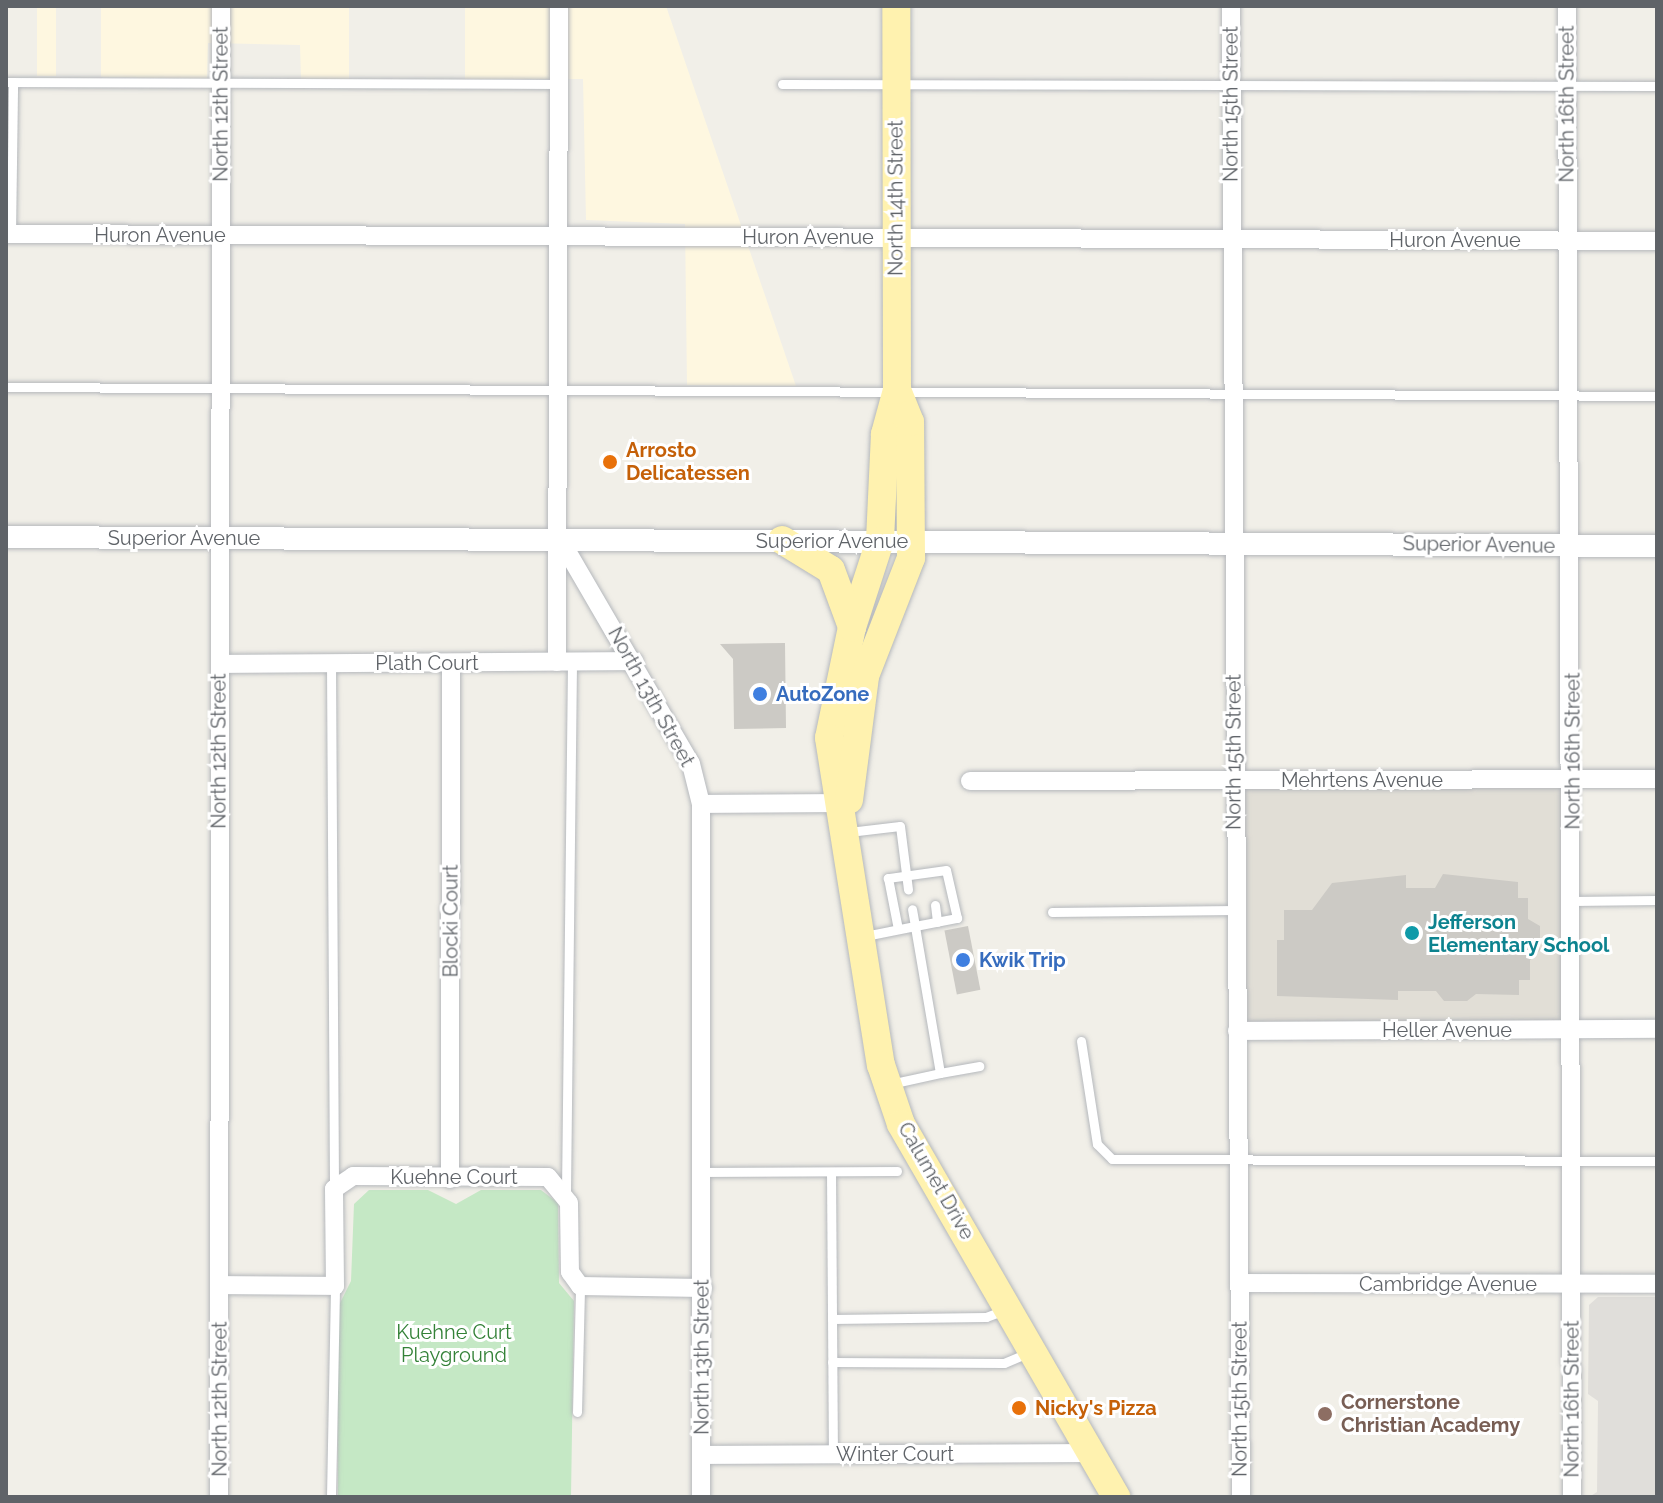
<!DOCTYPE html>
<style>
body{margin:0}
#map{position:relative;width:1663px;height:1503px;overflow:hidden;background:#f1efe8;font-family:Raleway,sans-serif}
div>[style]{position:absolute}
.commercial>*{inset:0;background:#fef7e0;transform-origin:0 0}
.industrial>*{inset:0;background:#e0deda}
.education>*{inset:0;background:#e1ded6;transform-origin:0 0}
.green>*{inset:0;background:#c5e8c5}
.building>*{inset:0;background:#cccac5;transform-origin:0 0}
.roads{filter:drop-shadow(0 0 2px #b5b8bc) drop-shadow(0 0 2px #b5b8bc)}
.service>*{height:9px;margin:-4.5px;padding:0 4.5px;transform-origin:4.5px;border-radius:4.5px;background:#fff}
.minor>*{height:18px;margin:-9px;padding:0 9px;transform-origin:9px;border-radius:9px;background:#fff}
.tertiary>*{height:22px;margin:-11px;padding:0 11px;transform-origin:11px;border-radius:11px;background:#fff}
.primary>*{height:28px;margin:-14px;padding:0 14px;transform-origin:14px;border-radius:14px;background:#fff2af}
.dots>*{width:22px;height:22px;translate:-50% -50%;box-sizing:border-box;border:4px solid #fff;border-radius:50%}
span{translate:-50% -50%;white-space:nowrap;text-align:center;line-height:1.15;-webkit-text-stroke:6px #fff;paint-order:stroke}
.street-label{font-size:20px;color:#5f6368}
.food-label{font-size:20px;color:#c56008;font-weight:700}
.left{translate:0 -50%;text-align:left}
.shop-label{font-size:20px;color:#366cbe;font-weight:700}
.culture-label{font-size:20px;color:#0d838f;font-weight:700}
.park-label{font-size:20px;color:#348238}
.education-label{font-size:20px;color:#785e54;font-weight:700}
.frame{position:absolute;inset:0;border:8px solid #5f6368;pointer-events:none}
</style>
<div id="map">
<div class="commercial">
<div style="left:37px;top:6px;width:19px;height:70px"></div>
<div style="clip-path:polygon(101px 6px,349px 6px,349px 80px,301px 79px,300px 45px,208px 43px,207px 79px,101px 77px)"></div>
<div style="clip-path:polygon(465px 6px,666px 6px,796px 386px,687px 385px,685px 224px,586px 220px,583px 79px,465px 79px)"></div>
</div>
<div class="industrial">
<div style="clip-path:polygon(1598px 1297px,1657px 1297px,1657px 1497px,1589px 1497px,1597px 1492px,1598px 1401px,1588px 1394px,1589px 1305px)"></div>
</div>
<div class="education">
<div style="left:1574px;top:779px;width:250px;height:340px;rotate:90deg"></div>
</div>
<div class="green">
<div style="clip-path:polygon(369px 1190px,428px 1190px,456px 1204px,481px 1190px,541px 1190px,558px 1203px,559px 1283px,574px 1301px,571px 1497px,338px 1497px,337px 1309px,351px 1281px,354px 1204px)"></div>
</div>
<div class="building">
<div style="clip-path:polygon(785px 643px,786px 728px,734px 729px,733px 659px,720px 644px)"></div>
<div style="clip-path:polygon(1443px 874px,1518px 882px,1518px 898px,1528px 898px,1528px 919px,1540px 926px,1540px 950px,1530px 960px,1530px 980px,1519px 980px,1519px 995px,1476px 994px,1467px 1001px,1444px 1001px,1436px 991px,1398px 991px,1398px 1000px,1277px 996px,1277px 940px,1284px 940px,1284px 910px,1312px 910px,1332px 883px,1406px 875px,1406px 888px,1435px 888px)"></div>
<div style="left:968px;top:926px;width:65px;height:24px;rotate:79deg"></div>
</div>
<div class="roads">
<div class="service">
<div style="left:6px;top:82px;width:552px;rotate:0.21deg"></div>
<div style="left:782px;top:84px;width:875px;rotate:0.13deg"></div>
<div style="left:11px;top:234px;width:152px;rotate:-89.2deg"></div>
<div style="left:6px;top:387px;width:1651px;rotate:0.31deg"></div>
<div style="left:331px;top:664px;width:525px;rotate:89.67deg"></div>
<div style="left:849px;top:832px;width:51px;rotate:-6.7deg"></div>
<div style="left:900px;top:826px;width:64px;rotate:82.8deg"></div>
<div style="left:1572px;top:901px;width:85px;rotate:-0.7deg"></div>
<div style="left:935px;top:905px;width:17px;rotate:83deg"></div>
<div style="left:1052px;top:912px;width:183px;rotate:-0.6deg"></div>
<div style="left:865px;top:936px;width:51px;rotate:-11.3deg"></div>
<div style="left:915px;top:926px;width:17px;rotate:-100deg"></div>
<div style="left:1081px;top:1041px;width:104px;rotate:81.2deg"></div>
<div style="left:1097px;top:1144px;width:21px;rotate:45deg"></div>
<div style="left:1112px;top:1159px;width:545px;rotate:0.21deg"></div>
<div style="left:940px;top:1073px;width:40px;rotate:-10deg"></div>
<div style="left:890px;top:1084px;width:51px;rotate:-12.4deg"></div>
<div style="left:940px;top:1073px;width:149px;rotate:-99.7deg"></div>
<div style="left:915px;top:926px;width:43px;rotate:-10.8deg"></div>
<div style="left:957px;top:918px;width:49px;rotate:-102.9deg"></div>
<div style="left:946px;top:870px;width:59px;rotate:172.1deg"></div>
<div style="left:888px;top:878px;width:52px;rotate:78.9deg"></div>
<div style="left:703px;top:1172px;width:194px;rotate:-0.3deg"></div>
<div style="left:831px;top:1172px;width:283px;rotate:89.6deg"></div>
<div style="left:566px;top:1192px;width:530px;rotate:-89.35deg"></div>
<div style="left:832px;top:1319px;width:154px;rotate:-0.7deg"></div>
<div style="left:986px;top:1317px;width:19px;rotate:-21deg"></div>
<div style="left:832px;top:1362px;width:172px;rotate:0.3deg"></div>
<div style="left:1004px;top:1363px;width:26px;rotate:-23deg"></div>
<div style="left:577px;top:1412px;width:126px;rotate:-88.6deg"></div>
<div style="left:331px;top:1497px;width:211px;rotate:-88.9deg"></div>
</div>
<div class="minor">
<div style="left:1231px;top:6px;width:1491px;rotate:89.62deg"></div>
<div style="left:1567px;top:6px;width:1491px;rotate:89.81deg"></div>
<div style="left:6px;top:234px;width:1651px;rotate:0.24deg"></div>
<div style="left:560px;top:539px;width:260px;rotate:59.8deg"></div>
<div style="left:691px;top:764px;width:41px;rotate:76deg"></div>
<div style="left:701px;top:804px;width:693px;rotate:90deg"></div>
<div style="left:557px;top:662px;width:656px;rotate:-89.83deg"></div>
<div style="left:220px;top:664px;width:414px;rotate:-0.4deg"></div>
<div style="left:970px;top:781px;width:687px;rotate:-0.17deg"></div>
<div style="left:701px;top:804px;width:134px;rotate:-0.4deg"></div>
<div style="left:1237px;top:1031px;width:420px;rotate:-0.3deg"></div>
<div style="left:450px;top:1179px;width:516px;rotate:-89.89deg"></div>
<div style="left:1239px;top:1283px;width:418px;rotate:0.1deg"></div>
<div style="left:220px;top:1285px;width:115px;rotate:0.5deg"></div>
<div style="left:335px;top:1286px;width:97px;rotate:-90.6deg"></div>
<div style="left:334px;top:1189px;width:23px;rotate:-34deg"></div>
<div style="left:353px;top:1176px;width:195px;rotate:0.3deg"></div>
<div style="left:548px;top:1177px;width:33px;rotate:51deg"></div>
<div style="left:569px;top:1203px;width:69px;rotate:89.2deg"></div>
<div style="left:570px;top:1272px;width:17px;rotate:54deg"></div>
<div style="left:580px;top:1286px;width:123px;rotate:0.9deg"></div>
<div style="left:701px;top:1455px;width:389px;rotate:-0.3deg"></div>
<div style="left:219px;top:1497px;width:1491px;rotate:-89.92deg"></div>
</div>
<div class="tertiary">
<div style="left:6px;top:537px;width:1651px;rotate:0.31deg"></div>
</div>
<div class="primary">
<div style="left:897px;top:390px;width:46px;rotate:105.3deg"></div>
<div style="left:885px;top:434px;width:107px;rotate:92.7deg"></div>
<div style="left:880px;top:541px;width:90px;rotate:108deg"></div>
<div style="left:852px;top:627px;width:113px;rotate:101.7deg"></div>
<div style="left:829px;top:738px;width:331px;rotate:81deg"></div>
<div style="left:881px;top:1065px;width:62px;rotate:71.3deg"></div>
<div style="left:901px;top:1124px;width:431px;rotate:60deg"></div>
<div style="left:782px;top:540px;width:57px;rotate:31.5deg"></div>
<div style="left:831px;top:570px;width:61px;rotate:69.8deg"></div>
<div style="left:849px;top:800px;width:125px;rotate:-82.6deg"></div>
<div style="left:865px;top:676px;width:127px;rotate:-68.7deg"></div>
<div style="left:911px;top:558px;width:136px;rotate:-90.4deg"></div>
<div style="left:910px;top:422px;width:35px;rotate:-112deg"></div>
<div style="left:897px;top:390px;width:384px;rotate:-90.1deg"></div>
</div>
</div>
<div class="dots">
<div style="left:610px;top:462px;background:#e8710a"></div>
<div style="left:760px;top:694px;background:#3f7fe0"></div>
<div style="left:1412px;top:933px;background:#0f9aa8"></div>
<div style="left:963px;top:960px;background:#3f7fe0"></div>
<div style="left:1019px;top:1408px;background:#e8710a"></div>
<div style="left:1325px;top:1414px;background:#8d6e63"></div>
</div>
<div class="street-label">
<span style="left:221px;top:104px;rotate:-90deg">North 12th Street</span>
<span style="left:1231px;top:104px;rotate:-90deg">North 15th Street</span>
<span style="left:1567px;top:104px;rotate:-90deg">North 16th Street</span>
<span style="left:896px;top:198px;rotate:-90deg">North 14th Street</span>
<span style="left:160px;top:235px">Huron Avenue</span>
<span style="left:808px;top:237px">Huron Avenue</span>
<span style="left:1455px;top:240px">Huron Avenue</span>
<span style="left:184px;top:538px">Superior Avenue</span>
<span style="left:832px;top:541px">Superior Avenue</span>
<span style="left:1479px;top:545px;rotate:1deg">Superior Avenue</span>
<span style="left:427px;top:663px">Plath Court</span>
<span style="left:651px;top:697px;rotate:61deg">North 13th Street</span>
<span style="left:219px;top:751px;rotate:-90deg">North 12th Street</span>
<span style="left:1573px;top:751px;rotate:-90deg">North 16th Street</span>
<span style="left:1234px;top:752px;rotate:-90deg">North 15th Street</span>
<span style="left:1362px;top:780px">Mehrtens Avenue</span>
<span style="left:451px;top:921px;rotate:-90deg">Blocki Court</span>
<span style="left:1447px;top:1030px">Heller Avenue</span>
<span style="left:454px;top:1177px">Kuehne Court</span>
<span style="left:936px;top:1181px;rotate:60deg">Calumet Drive</span>
<span style="left:1448px;top:1284px">Cambridge Avenue</span>
<span style="left:702px;top:1357px;rotate:-90deg">North 13th Street</span>
<span style="left:220px;top:1399px;rotate:-90deg">North 12th Street</span>
<span style="left:1240px;top:1399px;rotate:-90deg">North 15th Street</span>
<span style="left:1572px;top:1399px;rotate:-90deg">North 16th Street</span>
<span style="left:895px;top:1454px">Winter Court</span>
</div>
<div class="food-label">
<span class="left" style="left:626px;top:462px">Arrosto<br>Delicatessen</span>
<span class="left" style="left:1035px;top:1408px">Nicky's Pizza</span>
</div>
<div class="shop-label">
<span class="left" style="left:776px;top:694px">AutoZone</span>
<span class="left" style="left:979px;top:960px">Kwik Trip</span>
</div>
<div class="culture-label">
<span class="left" style="left:1428px;top:934px">Jefferson<br>Elementary School</span>
</div>
<div class="park-label">
<span style="left:454px;top:1344px">Kuehne Curt<br>Playground</span>
</div>
<div class="education-label">
<span class="left" style="left:1341px;top:1414px">Cornerstone<br>Christian Academy</span>
</div>
<div class="frame"></div>
</div>
